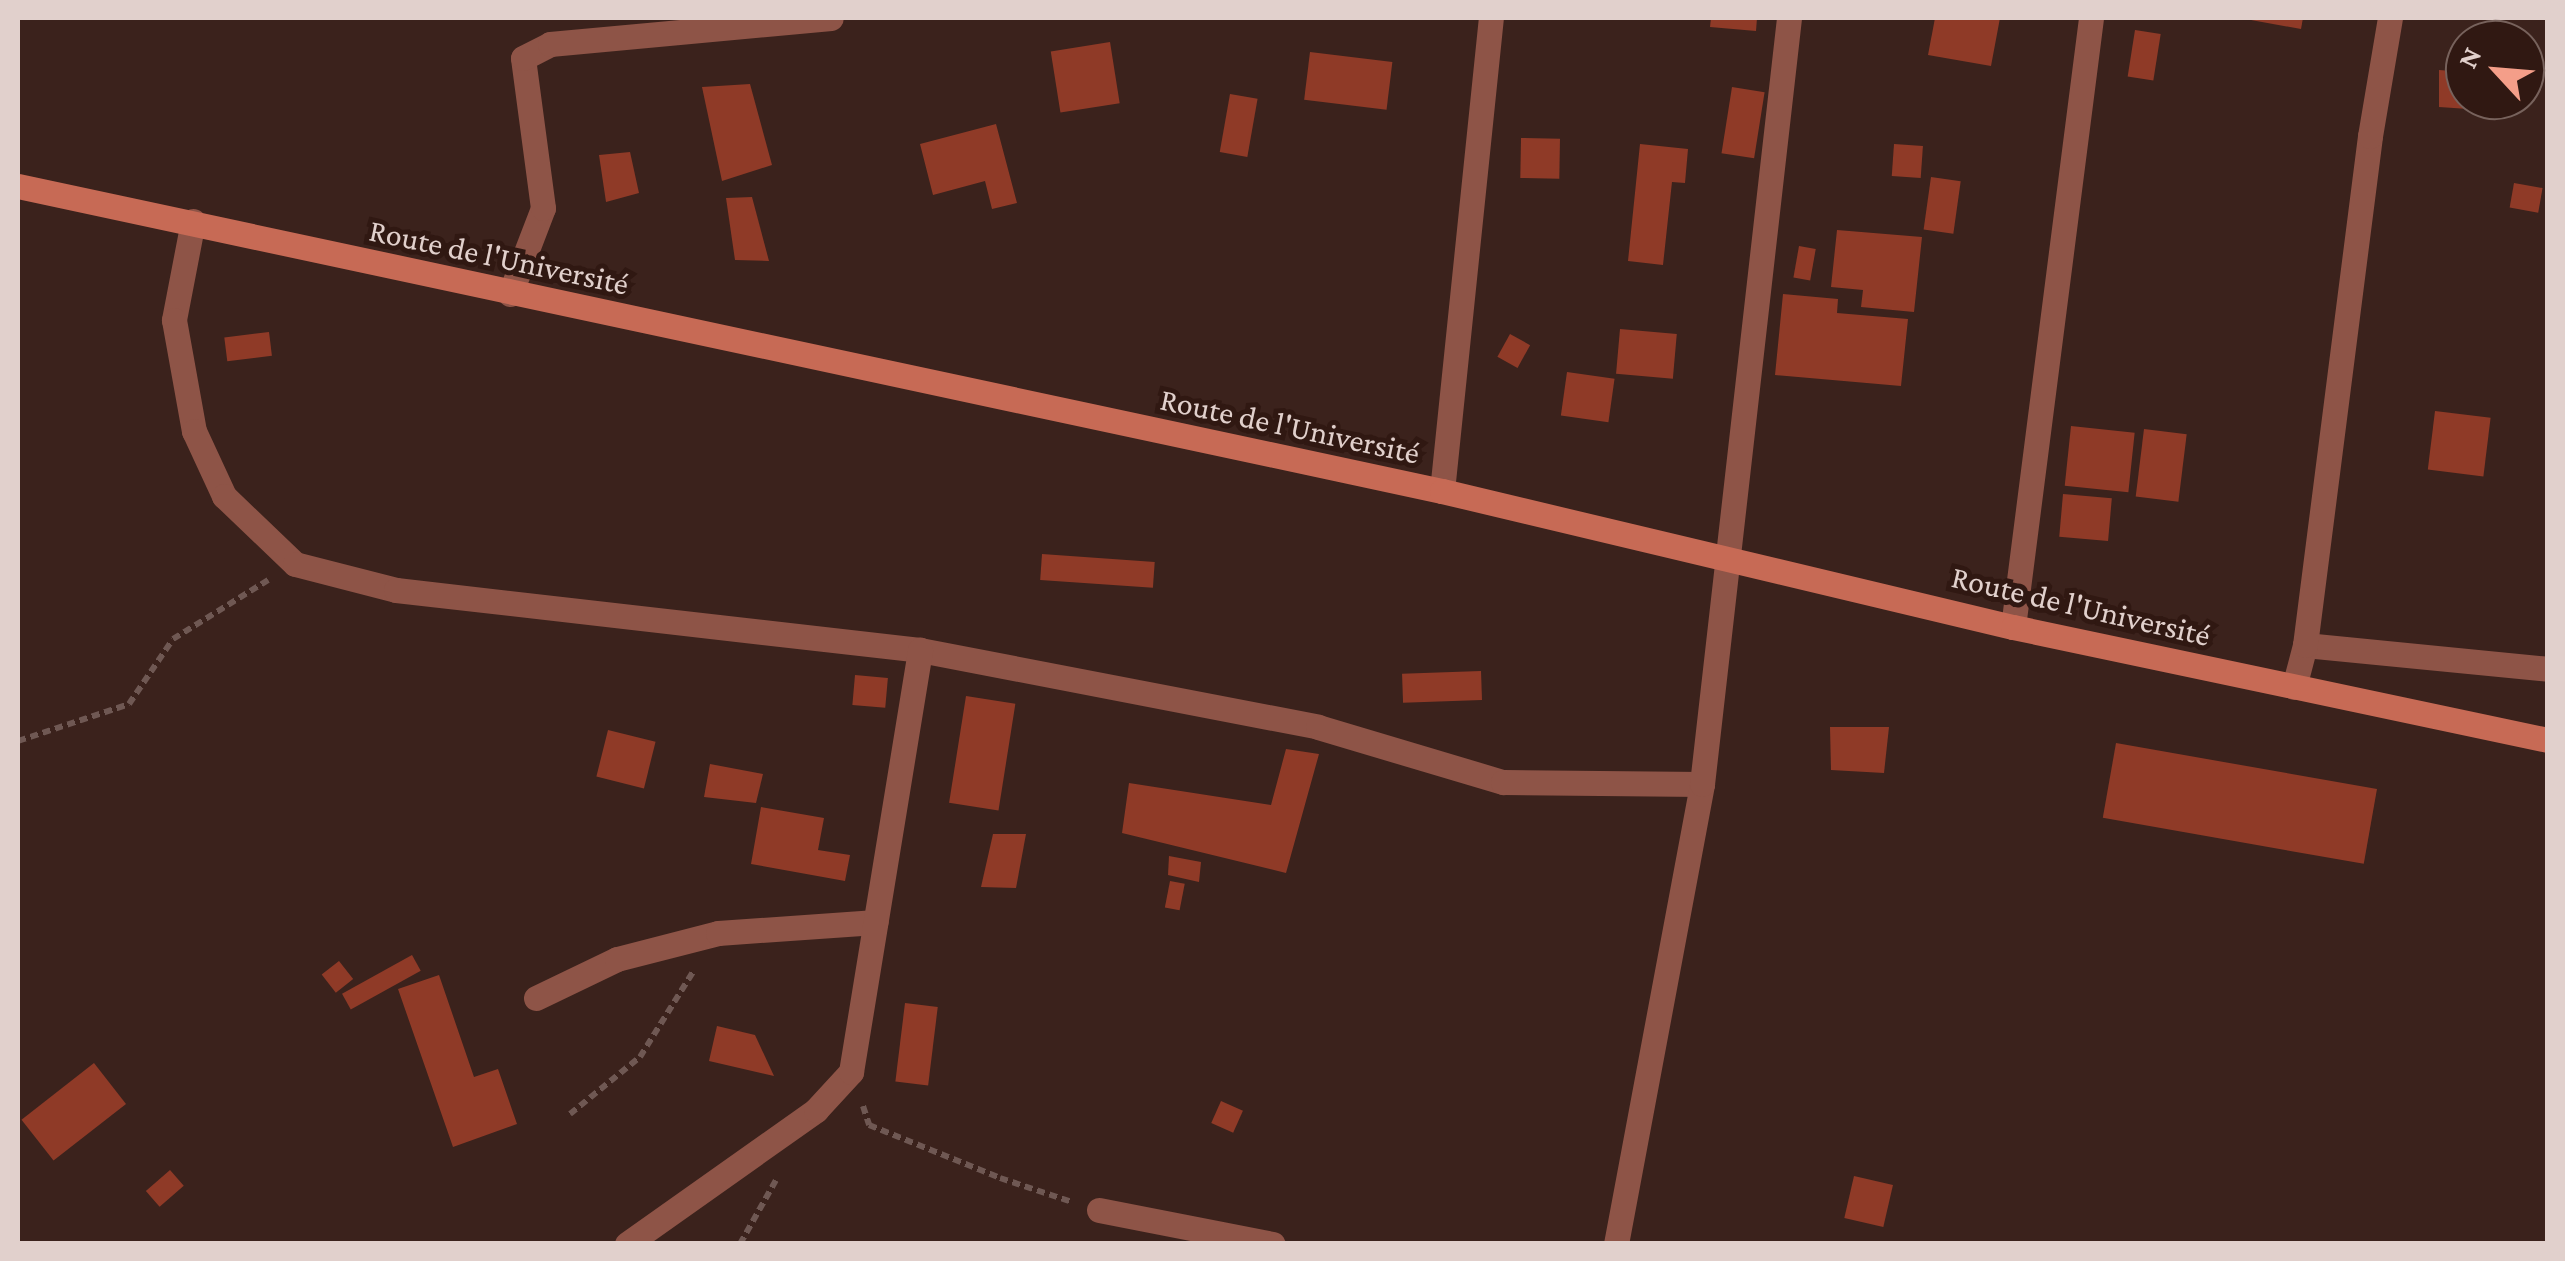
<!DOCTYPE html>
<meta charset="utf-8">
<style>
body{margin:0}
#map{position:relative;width:2565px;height:1261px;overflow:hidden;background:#3b221c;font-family:"Crimson Pro",serif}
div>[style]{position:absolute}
.building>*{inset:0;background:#8f3a27;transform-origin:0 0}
.path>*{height:6px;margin-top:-3px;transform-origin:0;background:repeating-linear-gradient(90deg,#6f5853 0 8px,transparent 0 13px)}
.street>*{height:25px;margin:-12.5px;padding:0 12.5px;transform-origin:12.5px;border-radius:12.5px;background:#8e5447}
.secondary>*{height:25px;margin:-12.5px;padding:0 12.5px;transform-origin:12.5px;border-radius:12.5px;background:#c76a55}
span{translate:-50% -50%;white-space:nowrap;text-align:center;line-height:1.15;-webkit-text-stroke:10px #301812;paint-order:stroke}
.street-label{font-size:32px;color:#e1d0cc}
.frame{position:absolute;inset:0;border:20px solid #e1d0cc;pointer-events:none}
.north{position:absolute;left:2445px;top:20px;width:100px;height:100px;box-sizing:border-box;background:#301812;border:2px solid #77625c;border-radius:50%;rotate:296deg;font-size:28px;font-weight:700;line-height:40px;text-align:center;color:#e1d0cc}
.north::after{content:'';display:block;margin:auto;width:35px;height:45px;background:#f49e89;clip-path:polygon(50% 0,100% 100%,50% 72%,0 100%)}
</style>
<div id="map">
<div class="building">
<div style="clip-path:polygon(1711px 18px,1757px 18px,1756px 31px,1710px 27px)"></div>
<div style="clip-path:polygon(1935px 18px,2000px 18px,1991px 66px,1928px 55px)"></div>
<div style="clip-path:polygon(2240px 18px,2303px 18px,2301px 29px)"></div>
<div style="left:2135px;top:30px;width:26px;height:47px;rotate:9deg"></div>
<div style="left:1110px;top:42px;width:62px;height:60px;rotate:81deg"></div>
<div style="left:1310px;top:52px;width:83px;height:48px;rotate:7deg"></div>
<div style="clip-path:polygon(2439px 70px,2465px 72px,2465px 100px,2514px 100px,2512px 112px,2439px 107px)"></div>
<div style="clip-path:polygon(750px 84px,772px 165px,722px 181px,702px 87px)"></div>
<div style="left:1732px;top:87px;width:33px;height:67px;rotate:9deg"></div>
<div style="left:1230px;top:94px;width:28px;height:59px;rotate:10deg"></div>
<div style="clip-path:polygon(996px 124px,1017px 203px,992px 209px,985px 181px,933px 195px,920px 144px)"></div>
<div style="left:1521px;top:138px;width:39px;height:40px;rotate:1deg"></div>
<div style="clip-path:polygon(1640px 144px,1688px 149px,1685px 183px,1672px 182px,1663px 265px,1628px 261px)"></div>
<div style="left:1894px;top:144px;width:29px;height:32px;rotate:4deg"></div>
<div style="clip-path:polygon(630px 152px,639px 193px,606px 202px,599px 155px)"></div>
<div style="left:1931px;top:177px;width:30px;height:53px;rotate:8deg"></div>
<div style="left:2514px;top:183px;width:29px;height:25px;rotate:10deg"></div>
<div style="clip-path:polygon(752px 197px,769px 261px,735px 260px,726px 198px)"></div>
<div style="clip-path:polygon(1837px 230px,1922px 237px,1914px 312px,1861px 307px,1863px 290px,1831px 287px)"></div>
<div style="left:1799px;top:246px;width:17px;height:32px;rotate:10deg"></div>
<div style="clip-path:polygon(1783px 294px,1838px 299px,1837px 313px,1908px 319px,1901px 386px,1775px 375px)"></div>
<div style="left:1620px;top:329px;width:57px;height:45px;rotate:5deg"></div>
<div style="left:269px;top:332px;width:24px;height:45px;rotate:83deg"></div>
<div style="left:1510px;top:334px;width:23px;height:26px;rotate:29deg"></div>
<div style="left:1567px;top:372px;width:48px;height:44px;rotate:8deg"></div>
<div style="left:2435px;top:411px;width:56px;height:59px;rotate:7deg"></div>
<div style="left:2071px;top:426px;width:64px;height:60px;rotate:6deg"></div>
<div style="left:2144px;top:429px;width:43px;height:68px;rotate:7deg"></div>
<div style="left:2063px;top:494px;width:49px;height:43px;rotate:5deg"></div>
<div style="left:1042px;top:554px;width:113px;height:26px;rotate:4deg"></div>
<div style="left:1481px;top:671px;width:29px;height:79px;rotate:88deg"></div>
<div style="left:855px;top:675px;width:33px;height:30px;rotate:5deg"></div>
<div style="left:966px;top:696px;width:50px;height:108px;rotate:9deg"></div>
<div style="clip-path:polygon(1830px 727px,1889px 727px,1884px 773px,1831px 770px)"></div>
<div style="left:608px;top:730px;width:49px;height:48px;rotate:14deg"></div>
<div style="left:2116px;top:743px;width:265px;height:76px;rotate:10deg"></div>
<div style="clip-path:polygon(1286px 749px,1319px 754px,1286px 873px,1122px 833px,1129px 783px,1271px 805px)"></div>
<div style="clip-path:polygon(710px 764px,763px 774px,756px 803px,704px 797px)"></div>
<div style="clip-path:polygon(761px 807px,824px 818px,818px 850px,850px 855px,845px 881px,751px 864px)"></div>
<div style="clip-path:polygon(993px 834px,1026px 834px,1016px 888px,981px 887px)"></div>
<div style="clip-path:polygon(1169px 856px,1201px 862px,1199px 882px,1168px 875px)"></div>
<div style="left:1170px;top:881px;width:15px;height:27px;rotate:11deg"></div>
<div style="left:412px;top:955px;width:18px;height:80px;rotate:61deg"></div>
<div style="left:339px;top:961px;width:23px;height:22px;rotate:52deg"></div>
<div style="clip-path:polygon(439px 975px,474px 1077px,498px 1069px,517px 1124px,453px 1147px,398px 989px)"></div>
<div style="left:905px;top:1003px;width:33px;height:79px;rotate:7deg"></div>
<div style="clip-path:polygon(717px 1026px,755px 1035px,774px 1076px,709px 1061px)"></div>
<div style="left:94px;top:1063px;width:52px;height:92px;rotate:52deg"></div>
<div style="left:1221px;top:1101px;width:24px;height:24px;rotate:24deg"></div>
<div style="left:170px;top:1170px;width:21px;height:32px;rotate:49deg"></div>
<div style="left:1854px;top:1176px;width:40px;height:43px;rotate:13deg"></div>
</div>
<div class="path">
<div style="left:18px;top:741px;width:117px;rotate:-18.4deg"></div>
<div style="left:129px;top:704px;width:78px;rotate:-55.9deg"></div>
<div style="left:173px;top:639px;width:112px;rotate:-31.8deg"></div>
<div style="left:863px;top:1106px;width:20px;rotate:72deg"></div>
<div style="left:869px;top:1125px;width:141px;rotate:22deg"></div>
<div style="left:1000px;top:1178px;width:76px;rotate:18.4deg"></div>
<div style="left:570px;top:1114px;width:90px;rotate:-39.2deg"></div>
<div style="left:640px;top:1057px;width:100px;rotate:-58.1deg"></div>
<div style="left:740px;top:1244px;width:73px;rotate:-60.6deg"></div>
</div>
<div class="street">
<div style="left:193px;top:221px;width:101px;rotate:100.9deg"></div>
<div style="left:174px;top:320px;width:113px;rotate:79.8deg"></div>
<div style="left:194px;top:431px;width:72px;rotate:65.2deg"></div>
<div style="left:224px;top:496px;width:98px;rotate:43.8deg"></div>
<div style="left:295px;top:564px;width:104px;rotate:14.4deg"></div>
<div style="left:396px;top:590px;width:527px;rotate:6.53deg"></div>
<div style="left:920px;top:650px;width:405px;rotate:10.9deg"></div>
<div style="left:1318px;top:727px;width:193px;rotate:16.6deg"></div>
<div style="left:1503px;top:782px;width:199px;rotate:0.6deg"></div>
<div style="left:510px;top:294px;width:92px;rotate:-69deg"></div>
<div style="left:543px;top:208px;width:151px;rotate:-97.6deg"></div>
<div style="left:523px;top:58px;width:30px;rotate:-27deg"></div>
<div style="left:550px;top:44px;width:282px;rotate:-5.3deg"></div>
<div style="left:1442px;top:491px;width:476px;rotate:-84.1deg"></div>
<div style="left:2013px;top:627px;width:614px;rotate:-82.7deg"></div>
<div style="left:2305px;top:645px;width:244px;rotate:5.6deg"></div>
<div style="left:2294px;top:687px;width:43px;rotate:-75.3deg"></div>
<div style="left:2305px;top:645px;width:513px;rotate:-82.72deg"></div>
<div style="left:2370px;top:136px;width:120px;rotate:-80.4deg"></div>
<div style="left:536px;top:998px;width:90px;rotate:-25.7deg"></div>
<div style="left:617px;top:959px;width:104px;rotate:-14.4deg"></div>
<div style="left:718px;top:933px;width:158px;rotate:-4deg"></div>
<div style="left:1099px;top:1210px;width:177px;rotate:11.1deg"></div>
<div style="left:627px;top:1244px;width:232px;rotate:-35.3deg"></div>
<div style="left:816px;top:1110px;width:52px;rotate:-47.4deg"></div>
<div style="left:851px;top:1072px;width:428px;rotate:-80.7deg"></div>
<div style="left:1616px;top:1244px;width:468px;rotate:-79.4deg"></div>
<div style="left:1702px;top:784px;width:771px;rotate:-83.52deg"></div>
</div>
<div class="secondary">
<div style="left:18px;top:186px;width:1456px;rotate:12.09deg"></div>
<div style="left:1442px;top:491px;width:587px;rotate:13.4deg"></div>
<div style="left:2013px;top:627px;width:547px;rotate:11.93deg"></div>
</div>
<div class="street-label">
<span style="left:499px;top:257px;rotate:12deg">Route de l'Université</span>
<span style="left:1290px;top:426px;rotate:12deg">Route de l'Université</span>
<span style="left:2081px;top:606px;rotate:13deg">Route de l'Université</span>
</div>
<div class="frame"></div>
<div class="north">N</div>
</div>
